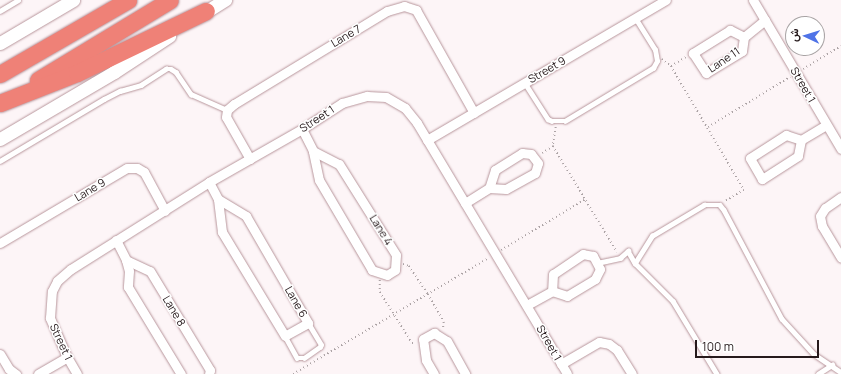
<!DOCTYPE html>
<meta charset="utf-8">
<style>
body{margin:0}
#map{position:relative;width:841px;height:374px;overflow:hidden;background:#fdf5f7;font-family:Manrope,Vazirmatn,sans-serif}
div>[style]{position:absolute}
.path>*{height:1.5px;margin-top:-0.75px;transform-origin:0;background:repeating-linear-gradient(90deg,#aca3a5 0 1px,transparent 0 4px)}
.roads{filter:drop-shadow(0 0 1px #b8969c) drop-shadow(0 0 1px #b8969c)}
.lane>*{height:4.5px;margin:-2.25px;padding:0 2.25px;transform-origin:2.25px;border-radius:2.25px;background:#fff}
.street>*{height:9px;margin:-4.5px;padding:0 4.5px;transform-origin:4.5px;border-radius:4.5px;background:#fff}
.secondary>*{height:13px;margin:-6.5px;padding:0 6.5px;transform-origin:6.5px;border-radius:6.5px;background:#fff}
.highway>*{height:17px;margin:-8.5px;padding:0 8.5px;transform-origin:8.5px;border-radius:8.5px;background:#ef8177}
span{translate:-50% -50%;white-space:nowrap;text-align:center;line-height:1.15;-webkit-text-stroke:3px #fff;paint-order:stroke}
.street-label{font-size:11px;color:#261a1c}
.north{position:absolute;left:785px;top:16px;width:40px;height:40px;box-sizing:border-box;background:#fff;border:1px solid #a8a3a4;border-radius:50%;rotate:274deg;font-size:11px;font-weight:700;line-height:16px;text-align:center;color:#261a1c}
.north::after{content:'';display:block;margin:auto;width:14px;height:18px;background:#4f73e7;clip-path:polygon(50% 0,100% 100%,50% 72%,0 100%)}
.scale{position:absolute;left:695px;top:340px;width:124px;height:18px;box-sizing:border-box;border:2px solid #261a1c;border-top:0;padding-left:5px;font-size:12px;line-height:14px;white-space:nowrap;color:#261a1c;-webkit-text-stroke:3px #fff;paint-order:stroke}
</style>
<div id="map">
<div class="path">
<div style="left:662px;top:59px;width:11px;rotate:38deg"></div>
<div style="left:671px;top:66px;width:144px;rotate:59.5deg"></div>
<div style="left:744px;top:190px;width:22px;rotate:148deg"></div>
<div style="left:671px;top:66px;width:17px;rotate:-31deg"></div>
<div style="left:803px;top:69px;width:44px;rotate:-31.2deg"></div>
<div style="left:556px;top:127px;width:19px;rotate:99deg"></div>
<div style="left:553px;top:146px;width:124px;rotate:58.9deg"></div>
<div style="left:708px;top:127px;width:96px;rotate:-31.4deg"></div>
<div style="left:542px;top:153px;width:13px;rotate:-32deg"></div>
<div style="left:501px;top:250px;width:99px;rotate:-31deg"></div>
<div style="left:403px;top:264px;width:6px;rotate:18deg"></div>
<div style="left:409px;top:266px;width:34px;rotate:56deg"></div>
<div style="left:428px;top:294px;width:32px;rotate:60deg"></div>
<div style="left:444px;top:322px;width:8px;rotate:97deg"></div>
<div style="left:380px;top:280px;width:12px;rotate:90deg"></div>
<div style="left:380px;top:292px;width:60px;rotate:57.9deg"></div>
<div style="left:412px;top:343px;width:3px"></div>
<div style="left:293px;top:374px;width:227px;rotate:-30.7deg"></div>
</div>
<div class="roads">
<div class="lane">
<div style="left:0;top:11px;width:21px;rotate:-31deg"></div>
<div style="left:525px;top:83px;width:43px;rotate:57.4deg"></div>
<div style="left:548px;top:119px;width:4px;rotate:27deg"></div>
<div style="left:552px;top:121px;width:13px"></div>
<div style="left:565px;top:121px;width:103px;rotate:-31.1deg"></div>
<div style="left:653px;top:68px;width:8px;rotate:-60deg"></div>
<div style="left:657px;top:61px;width:11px;rotate:-100deg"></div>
<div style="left:655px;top:50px;width:38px;rotate:-122deg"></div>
<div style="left:0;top:161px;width:121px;rotate:-30.8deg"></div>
<div style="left:104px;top:99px;width:18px;rotate:-27deg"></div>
<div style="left:120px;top:91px;width:22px;rotate:-16deg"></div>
<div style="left:141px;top:85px;width:30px;rotate:-33deg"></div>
<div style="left:166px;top:69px;width:5px"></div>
<div style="left:171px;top:69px;width:6px;rotate:31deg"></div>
<div style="left:176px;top:72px;width:27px;rotate:56deg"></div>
<div style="left:191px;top:94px;width:39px;rotate:24deg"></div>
<div style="left:597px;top:263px;width:24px;rotate:-12deg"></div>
<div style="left:620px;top:258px;width:11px;rotate:-41deg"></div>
<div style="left:628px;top:251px;width:14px;rotate:60deg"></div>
<div style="left:635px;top:263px;width:32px;rotate:-58deg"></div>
<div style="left:652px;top:236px;width:61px;rotate:-30.8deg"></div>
<div style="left:704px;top:205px;width:16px"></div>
<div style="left:720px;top:205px;width:6px;rotate:51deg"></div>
<div style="left:724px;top:210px;width:123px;rotate:62deg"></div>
<div style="left:782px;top:319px;width:47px;rotate:47.6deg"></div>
<div style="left:814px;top:354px;width:32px;rotate:34deg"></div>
<div style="left:635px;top:263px;width:54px;rotate:45deg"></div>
<div style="left:673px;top:301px;width:85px;rotate:58.9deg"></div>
<div style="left:285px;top:336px;width:25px;rotate:61deg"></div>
<div style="left:297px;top:358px;width:7px"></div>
<div style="left:304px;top:358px;width:19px;rotate:-35deg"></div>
<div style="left:320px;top:347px;width:2px;rotate:-63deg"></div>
<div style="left:321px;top:345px;width:26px;rotate:-121deg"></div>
<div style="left:818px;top:374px;width:17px;rotate:-33deg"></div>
</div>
<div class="street">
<div style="left:753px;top:0;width:173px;rotate:59.4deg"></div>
<div style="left:744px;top:37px;width:16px;rotate:-153deg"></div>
<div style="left:730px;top:30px;width:44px;rotate:148.1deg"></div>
<div style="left:693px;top:53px;width:24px;rotate:57deg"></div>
<div style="left:706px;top:73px;width:42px;rotate:-31.4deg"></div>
<div style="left:742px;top:51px;width:14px;rotate:-82deg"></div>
<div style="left:744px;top:37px;width:27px;rotate:-39deg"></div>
<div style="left:302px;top:129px;width:25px;rotate:63deg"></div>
<div style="left:313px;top:151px;width:29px;rotate:27deg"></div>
<div style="left:339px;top:164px;width:107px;rotate:57.9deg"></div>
<div style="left:396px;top:255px;width:15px;rotate:94deg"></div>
<div style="left:395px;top:270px;width:9px;rotate:148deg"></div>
<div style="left:387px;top:275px;width:16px;rotate:-162deg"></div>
<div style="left:372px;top:270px;width:104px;rotate:-120.5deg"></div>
<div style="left:319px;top:180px;width:30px;rotate:-102deg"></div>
<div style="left:786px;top:135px;width:16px;rotate:18deg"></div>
<div style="left:801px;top:140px;width:16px;rotate:101deg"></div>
<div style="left:798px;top:156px;width:43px;rotate:147.4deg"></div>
<div style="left:762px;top:179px;width:24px;rotate:-120deg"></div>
<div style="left:750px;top:158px;width:43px;rotate:-32.6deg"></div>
<div style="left:427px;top:140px;width:277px;rotate:-30.4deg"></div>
<div style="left:801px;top:140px;width:29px;rotate:-31deg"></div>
<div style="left:250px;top:159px;width:48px;rotate:-119.7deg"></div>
<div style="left:226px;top:117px;width:7px;rotate:-82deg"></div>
<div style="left:227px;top:110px;width:9px;rotate:-41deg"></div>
<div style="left:234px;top:104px;width:179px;rotate:-31.3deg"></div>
<div style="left:387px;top:11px;width:18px;rotate:-16deg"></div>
<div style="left:404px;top:6px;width:13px;rotate:18deg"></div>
<div style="left:416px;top:10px;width:118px;rotate:60.6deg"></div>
<div style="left:209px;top:182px;width:19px;rotate:62deg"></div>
<div style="left:218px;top:199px;width:33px;rotate:31deg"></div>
<div style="left:246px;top:216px;width:124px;rotate:59.9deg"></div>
<div style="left:308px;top:323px;width:26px;rotate:151deg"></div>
<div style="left:285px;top:336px;width:122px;rotate:-121.2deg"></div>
<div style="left:222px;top:232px;width:33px;rotate:-97deg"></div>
<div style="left:841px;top:197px;width:19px;rotate:145deg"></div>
<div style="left:825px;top:208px;width:9px;rotate:122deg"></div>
<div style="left:820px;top:216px;width:10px;rotate:79deg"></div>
<div style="left:822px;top:226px;width:37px;rotate:59deg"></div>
<div style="left:465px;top:203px;width:28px;rotate:-32deg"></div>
<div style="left:489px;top:188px;width:17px;rotate:3deg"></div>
<div style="left:506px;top:189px;width:33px;rotate:-29deg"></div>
<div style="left:535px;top:173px;width:10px;rotate:-73deg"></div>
<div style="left:538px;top:163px;width:11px;rotate:-128deg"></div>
<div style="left:531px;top:154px;width:9px;rotate:-174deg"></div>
<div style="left:522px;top:153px;width:32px;rotate:148deg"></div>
<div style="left:495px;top:170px;width:19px;rotate:108deg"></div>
<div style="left:116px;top:240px;width:22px;rotate:63deg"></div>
<div style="left:126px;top:260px;width:11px;rotate:75deg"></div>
<div style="left:129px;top:271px;width:16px;rotate:94deg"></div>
<div style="left:128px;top:287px;width:102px;rotate:58.7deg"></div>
<div style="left:0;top:243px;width:147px;rotate:-30.6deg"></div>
<div style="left:127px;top:168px;width:10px"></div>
<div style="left:137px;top:168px;width:8px;rotate:30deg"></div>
<div style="left:144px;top:172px;width:44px;rotate:61.7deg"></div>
<div style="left:126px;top:260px;width:26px;rotate:25deg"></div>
<div style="left:150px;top:271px;width:116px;rotate:58.8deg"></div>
<div style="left:210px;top:370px;width:4px;rotate:104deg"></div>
<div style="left:527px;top:305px;width:29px;rotate:-29deg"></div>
<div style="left:552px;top:291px;width:16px;rotate:18deg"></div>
<div style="left:567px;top:296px;width:33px;rotate:-31deg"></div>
<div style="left:595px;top:279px;width:11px;rotate:-63deg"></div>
<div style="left:600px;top:269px;width:15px;rotate:-118deg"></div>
<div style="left:593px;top:256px;width:10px;rotate:-169deg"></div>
<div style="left:583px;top:254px;width:36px;rotate:146deg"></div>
<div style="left:553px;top:274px;width:17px;rotate:93deg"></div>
<div style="left:0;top:354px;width:17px;rotate:59deg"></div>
<div style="left:9px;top:369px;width:9px;rotate:36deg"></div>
<div style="left:561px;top:364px;width:44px;rotate:-30.1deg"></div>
<div style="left:599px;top:342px;width:10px;rotate:11deg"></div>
<div style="left:609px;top:344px;width:10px;rotate:37deg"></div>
<div style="left:617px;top:350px;width:28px;rotate:58deg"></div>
<div style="left:38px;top:374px;width:34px;rotate:-30deg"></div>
<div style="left:77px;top:374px;width:20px;rotate:-120deg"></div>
<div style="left:67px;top:357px;width:43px;rotate:-113.6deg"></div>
<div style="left:50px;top:318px;width:27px;rotate:-86deg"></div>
<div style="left:52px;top:291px;width:11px;rotate:-63deg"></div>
<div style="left:57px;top:281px;width:18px;rotate:-41deg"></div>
<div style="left:71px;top:269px;width:163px;rotate:-32.2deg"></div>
<div style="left:209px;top:182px;width:107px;rotate:-29.7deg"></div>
<div style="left:302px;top:129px;width:48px;rotate:-33deg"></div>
<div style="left:342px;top:103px;width:26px;rotate:-16deg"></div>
<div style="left:367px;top:96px;width:19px;rotate:3deg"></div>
<div style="left:386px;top:97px;width:22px;rotate:30deg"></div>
<div style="left:405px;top:108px;width:19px;rotate:51deg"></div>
<div style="left:417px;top:123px;width:292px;rotate:59.1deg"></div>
<div style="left:434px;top:374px;width:16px;rotate:-120deg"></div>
<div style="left:426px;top:360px;width:21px;rotate:-98deg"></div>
<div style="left:423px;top:339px;width:13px;rotate:-29deg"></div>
<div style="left:434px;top:333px;width:15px;rotate:32deg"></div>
<div style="left:447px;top:341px;width:38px;rotate:61deg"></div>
</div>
<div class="secondary">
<div style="left:199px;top:16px;width:31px;rotate:-32deg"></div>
<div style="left:0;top:43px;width:85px;rotate:-30.5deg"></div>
<div style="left:0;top:139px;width:132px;rotate:-30.4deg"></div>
<div style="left:114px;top:72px;width:66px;rotate:-33.2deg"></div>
</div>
<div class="highway">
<div style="left:0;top:74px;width:148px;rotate:-30deg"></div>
<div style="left:38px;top:80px;width:154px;rotate:-31.2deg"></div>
<div style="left:0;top:103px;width:83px;rotate:-21.3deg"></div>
<div style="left:77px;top:73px;width:143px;rotate:-25.7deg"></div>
</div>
</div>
<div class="street-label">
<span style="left:346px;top:36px;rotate:-31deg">Lane 7</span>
<span style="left:724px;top:60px;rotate:-34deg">Lane 11</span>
<span style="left:547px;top:70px;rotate:-30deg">Street 9</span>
<span style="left:803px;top:85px;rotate:60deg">Street 1</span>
<span style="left:317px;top:119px;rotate:-33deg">Street 1</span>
<span style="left:90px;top:190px;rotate:-31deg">Lane 9</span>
<span style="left:381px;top:230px;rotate:58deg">Lane 4</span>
<span style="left:296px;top:302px;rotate:60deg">Lane 6</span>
<span style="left:174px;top:311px;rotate:59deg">Lane 8</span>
<span style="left:61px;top:342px;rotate:65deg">Street 1</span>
<span style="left:549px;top:343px;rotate:60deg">Street 1</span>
</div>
<div class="north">ش</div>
<div class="scale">100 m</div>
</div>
